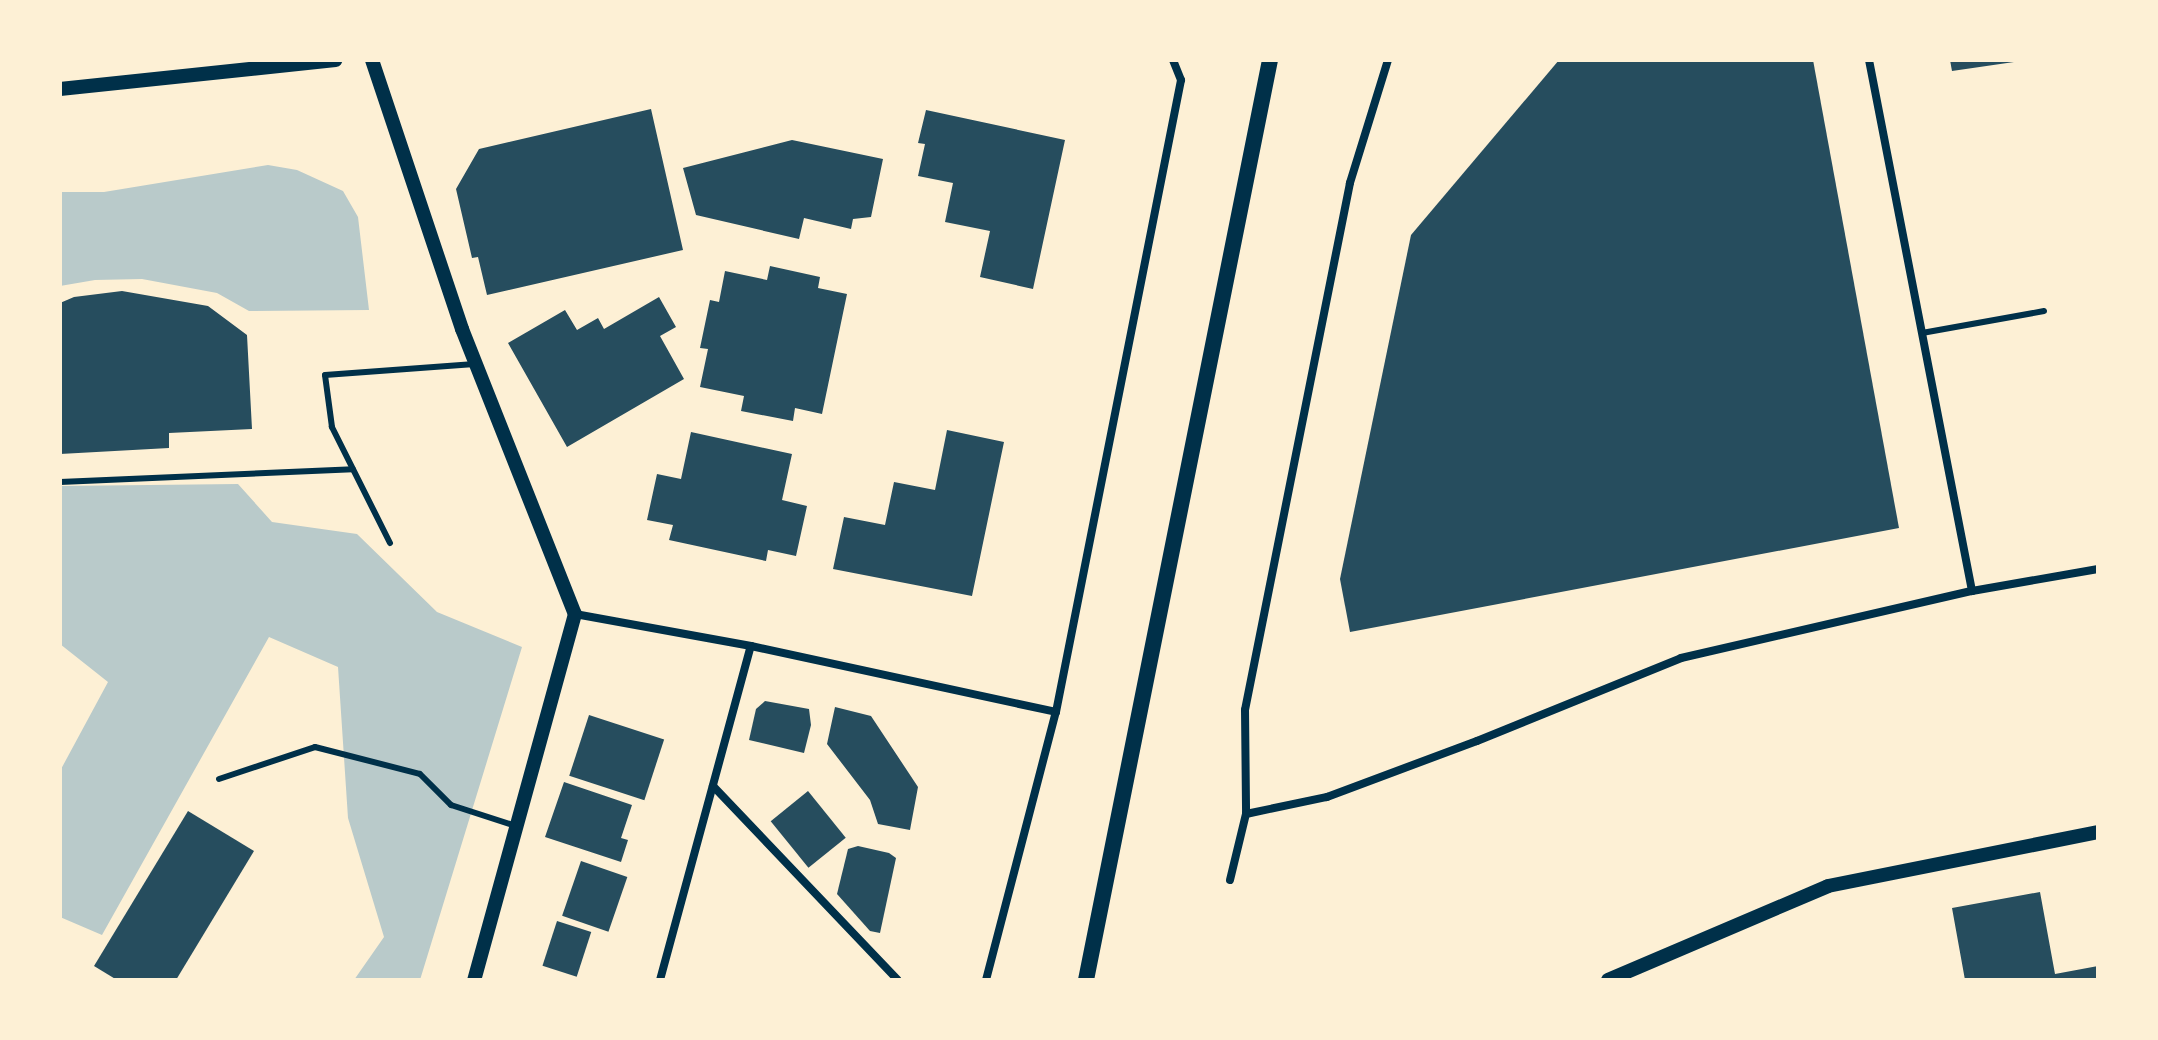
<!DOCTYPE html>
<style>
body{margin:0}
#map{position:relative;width:2158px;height:1040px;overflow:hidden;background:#fdf0d5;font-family:Bitter,serif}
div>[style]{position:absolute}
.green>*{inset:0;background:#b9caca}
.building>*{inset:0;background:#264d5e;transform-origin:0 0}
.service>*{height:6px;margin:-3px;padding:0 3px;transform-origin:3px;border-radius:3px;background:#003049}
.minor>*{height:8px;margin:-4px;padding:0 4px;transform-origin:4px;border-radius:4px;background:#003049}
.tertiary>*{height:14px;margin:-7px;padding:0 7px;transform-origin:7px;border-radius:7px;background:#003049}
.secondary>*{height:16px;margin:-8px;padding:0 8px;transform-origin:8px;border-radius:8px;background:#003049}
span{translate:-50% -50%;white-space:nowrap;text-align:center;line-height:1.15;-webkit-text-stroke:8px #fdf0d5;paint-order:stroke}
.frame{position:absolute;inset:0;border:62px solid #fdf0d5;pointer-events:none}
</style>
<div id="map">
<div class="green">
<div style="clip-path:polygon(268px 165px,297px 170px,343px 191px,358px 217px,369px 310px,249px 311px,217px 293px,142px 279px,95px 280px,60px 286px,60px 192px,104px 192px)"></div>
<div style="clip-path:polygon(238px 484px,272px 522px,357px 534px,437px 612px,522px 647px,420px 980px,354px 980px,384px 937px,348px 818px,338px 667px,269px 637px,102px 935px,60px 917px,60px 771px,108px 682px,60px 644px,60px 486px)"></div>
</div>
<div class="building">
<div style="clip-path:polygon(1559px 60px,1813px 60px,1899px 528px,1350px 632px,1340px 579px,1411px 235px)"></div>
<div style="clip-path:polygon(1950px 60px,2013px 60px,2014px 62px,1952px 71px)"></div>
<div style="clip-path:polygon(651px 109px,683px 250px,487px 295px,478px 257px,472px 258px,456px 189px,479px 149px)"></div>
<div style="clip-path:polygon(926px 110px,1065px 140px,1033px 289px,980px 277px,990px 231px,945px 222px,953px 183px,918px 176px,925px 144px,918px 143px)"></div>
<div style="clip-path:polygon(792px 140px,883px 159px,871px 217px,853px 219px,851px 229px,804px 218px,799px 239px,696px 215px,683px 168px)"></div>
<div style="clip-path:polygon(770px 266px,820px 277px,818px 288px,847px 294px,822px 414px,795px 408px,793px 421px,741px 411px,744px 396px,700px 387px,708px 349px,700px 348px,710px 300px,719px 302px,725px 271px,767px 280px)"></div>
<div style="clip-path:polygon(122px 291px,208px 306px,247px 335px,252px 429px,169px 433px,169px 448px,60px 454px,60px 303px,74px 297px)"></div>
<div style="clip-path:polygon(659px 297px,676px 327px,660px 336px,684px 379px,567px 447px,508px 343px,565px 310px,577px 330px,598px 318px,604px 329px)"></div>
<div style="clip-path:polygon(947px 430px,1004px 442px,972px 596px,833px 569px,844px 517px,885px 525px,894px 482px,935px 490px)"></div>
<div style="clip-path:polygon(691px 432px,792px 454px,782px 500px,807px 506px,796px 556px,768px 550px,766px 561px,669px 540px,673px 525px,647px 520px,657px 474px,681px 479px)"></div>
<div style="clip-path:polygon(765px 701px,809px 709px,811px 725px,804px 753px,749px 740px,756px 709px)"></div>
<div style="clip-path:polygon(835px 707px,871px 716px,918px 787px,910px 830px,878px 824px,870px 800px,827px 744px)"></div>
<div style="left:589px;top:715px;width:79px;height:64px;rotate:18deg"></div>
<div style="clip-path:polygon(564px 782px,632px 805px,621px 838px,628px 840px,621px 862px,545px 837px)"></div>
<div style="left:808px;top:791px;width:60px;height:48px;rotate:51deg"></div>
<div style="clip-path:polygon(188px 811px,254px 851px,176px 980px,117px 980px,94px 966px)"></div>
<div style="clip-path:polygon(858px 846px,889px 853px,896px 858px,880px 933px,870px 931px,837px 894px,848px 849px)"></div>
<div style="left:581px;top:861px;width:49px;height:58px;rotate:19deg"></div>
<div style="clip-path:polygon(2040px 892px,2055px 974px,2098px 966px,2098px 980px,1965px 980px,1952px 908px)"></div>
<div style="left:557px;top:921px;width:36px;height:47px;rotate:18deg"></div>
</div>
<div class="service">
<div style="left:1922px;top:333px;width:124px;rotate:-10.2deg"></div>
<div style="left:60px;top:482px;width:293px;rotate:-2.5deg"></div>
<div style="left:390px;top:543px;width:130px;rotate:-116.6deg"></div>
<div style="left:332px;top:427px;width:52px;rotate:-97.7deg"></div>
<div style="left:325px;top:375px;width:150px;rotate:-4.2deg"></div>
<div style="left:219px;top:779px;width:101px;rotate:-18.4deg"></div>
<div style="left:315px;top:747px;width:108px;rotate:14.4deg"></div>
<div style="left:420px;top:774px;width:44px;rotate:45deg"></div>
<div style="left:451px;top:805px;width:68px;rotate:17.9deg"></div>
</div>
<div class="minor">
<div style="left:1388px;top:60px;width:129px;rotate:107.2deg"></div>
<div style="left:1350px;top:183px;width:537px;rotate:101.27deg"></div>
<div style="left:1245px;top:710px;width:104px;rotate:89.4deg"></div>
<div style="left:1246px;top:814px;width:83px;rotate:-11.9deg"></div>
<div style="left:1327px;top:797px;width:160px;rotate:-20.5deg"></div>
<div style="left:1477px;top:741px;width:220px;rotate:-22.1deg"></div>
<div style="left:1681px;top:658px;width:299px;rotate:-13deg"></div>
<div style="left:1972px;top:591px;width:128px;rotate:-9.9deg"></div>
<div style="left:1869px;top:60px;width:541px;rotate:79.02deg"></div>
<div style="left:575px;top:614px;width:179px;rotate:10.3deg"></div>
<div style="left:751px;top:646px;width:312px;rotate:12.2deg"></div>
<div style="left:1056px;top:712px;width:644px;rotate:-78.81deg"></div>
<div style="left:1181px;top:80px;width:22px;rotate:-112deg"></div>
<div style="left:713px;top:786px;width:268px;rotate:46.4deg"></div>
<div style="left:1230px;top:880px;width:68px;rotate:-76.4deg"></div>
<div style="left:660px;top:980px;width:346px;rotate:-74.8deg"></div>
<div style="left:986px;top:980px;width:277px;rotate:-75.4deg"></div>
</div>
<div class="tertiary">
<div style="left:372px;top:60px;width:284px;rotate:71.5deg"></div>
<div style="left:462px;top:329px;width:307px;rotate:68.4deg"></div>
<div style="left:575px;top:614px;width:380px;rotate:105.4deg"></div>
<div style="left:60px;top:89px;width:277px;rotate:-6deg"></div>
<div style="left:1608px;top:980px;width:239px;rotate:-23.1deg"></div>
<div style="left:1828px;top:886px;width:275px;rotate:-11.3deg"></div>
</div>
<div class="secondary">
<div style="left:1086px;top:980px;width:938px;rotate:-78.69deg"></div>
</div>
<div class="frame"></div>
</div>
